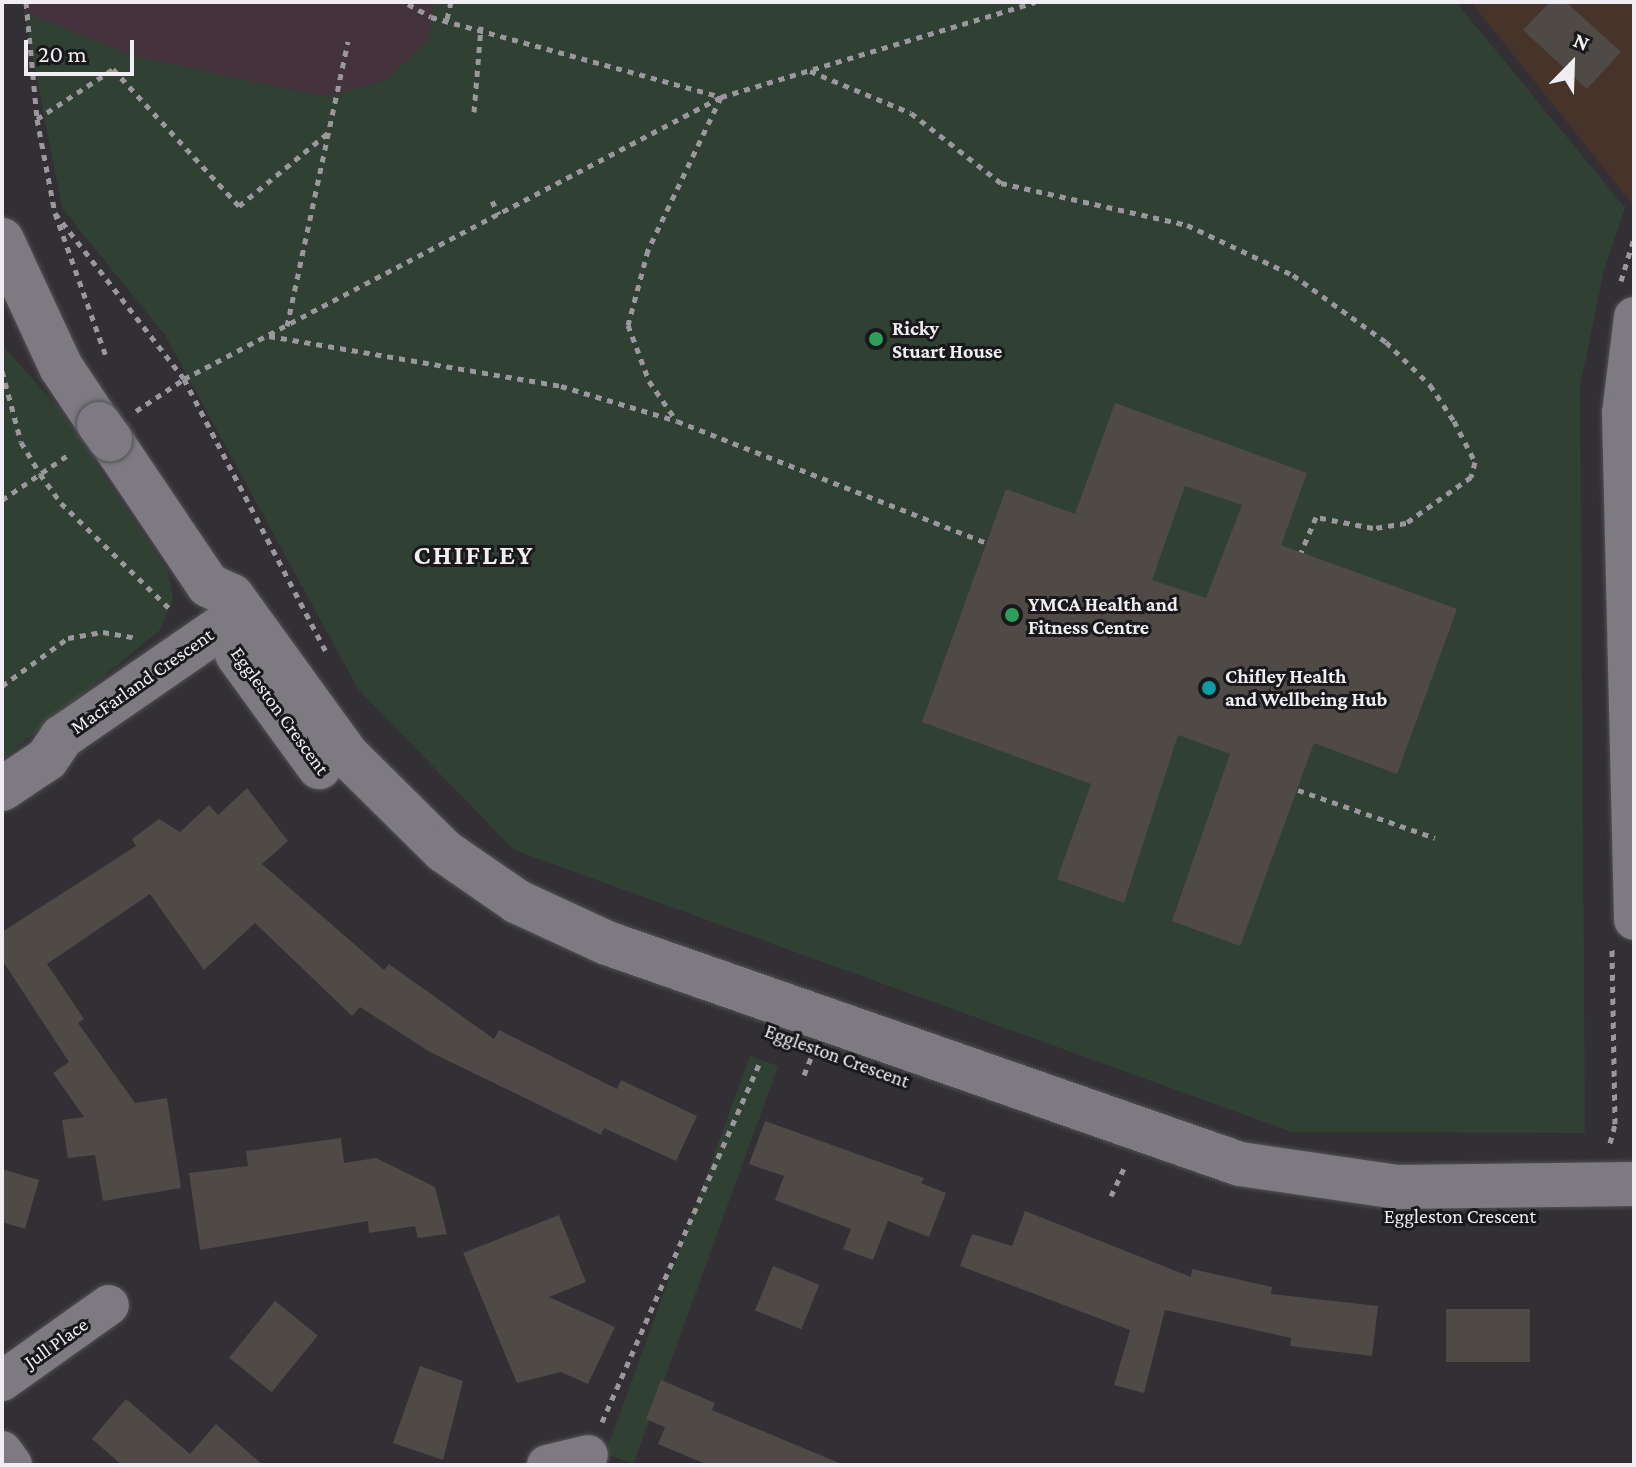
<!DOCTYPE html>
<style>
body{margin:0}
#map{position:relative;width:1636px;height:1467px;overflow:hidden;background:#323035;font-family:"Crimson Pro",serif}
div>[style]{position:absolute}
.commercial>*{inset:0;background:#44323c}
.education>*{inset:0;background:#46342b}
.green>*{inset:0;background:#304133;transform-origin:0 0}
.building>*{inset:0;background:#4f4a46;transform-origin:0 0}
.path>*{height:5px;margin-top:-2.5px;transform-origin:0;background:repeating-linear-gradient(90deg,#9a989d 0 6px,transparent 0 12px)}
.roads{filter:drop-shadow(0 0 2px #525054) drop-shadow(0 0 2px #525054)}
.street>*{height:40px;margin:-20px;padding:0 20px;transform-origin:20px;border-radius:20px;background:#7d7b81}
.secondary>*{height:44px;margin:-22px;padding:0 22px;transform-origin:22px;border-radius:22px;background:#7d7b81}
.bridges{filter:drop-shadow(0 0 2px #525054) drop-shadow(0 0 2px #525054)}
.secondary-bridge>*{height:44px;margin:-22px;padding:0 22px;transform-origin:22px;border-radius:22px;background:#7d7b81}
.dots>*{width:22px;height:22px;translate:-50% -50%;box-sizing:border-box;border:4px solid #19181b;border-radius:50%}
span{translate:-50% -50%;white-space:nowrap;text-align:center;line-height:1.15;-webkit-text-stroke:6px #19181b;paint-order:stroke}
.poi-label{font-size:20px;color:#f0eef2;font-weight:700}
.left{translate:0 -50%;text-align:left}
.street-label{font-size:20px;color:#f0eef2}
.district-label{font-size:28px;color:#f0eef2;font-weight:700;letter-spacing:2px}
.frame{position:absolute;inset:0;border:4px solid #f0eef2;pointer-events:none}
.north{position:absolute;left:1532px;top:24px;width:80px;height:80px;-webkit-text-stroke:6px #19181b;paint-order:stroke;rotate:23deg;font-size:22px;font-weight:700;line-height:32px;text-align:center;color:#f0eef2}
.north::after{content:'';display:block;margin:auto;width:28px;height:36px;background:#f0eef2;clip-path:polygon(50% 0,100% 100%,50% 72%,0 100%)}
.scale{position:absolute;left:24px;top:40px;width:110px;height:36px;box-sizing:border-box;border:4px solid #f0eef2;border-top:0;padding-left:10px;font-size:24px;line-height:28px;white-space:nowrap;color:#f0eef2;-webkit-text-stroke:6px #19181b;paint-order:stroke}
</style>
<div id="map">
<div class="commercial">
<div style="clip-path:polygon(26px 2px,437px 2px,429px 39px,386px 80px,326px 97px,134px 56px,24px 12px)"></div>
</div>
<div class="education">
<div style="clip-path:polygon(1471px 2px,1634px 2px,1634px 206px)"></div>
</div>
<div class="green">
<div style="clip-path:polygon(434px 2px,1456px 2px,1625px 208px,1604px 270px,1580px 386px,1585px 1133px,1292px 1132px,514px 850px,358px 689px,165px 335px,62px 208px,24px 12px,134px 56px,326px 97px,386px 80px,429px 39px)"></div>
<div style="clip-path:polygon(2px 345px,57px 406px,168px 571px,173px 599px,160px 630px,2px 760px)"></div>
<div style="left:750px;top:1056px;width:30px;height:423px;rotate:20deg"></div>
</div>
<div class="building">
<div style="clip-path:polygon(1550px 2px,1566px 2px,1621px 52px,1587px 89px,1523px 30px)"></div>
<div style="clip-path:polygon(evenodd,1115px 403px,1307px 473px,1281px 545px,1457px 609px,1397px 774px,1314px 743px,1240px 946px,1172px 921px,1230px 754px,1178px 735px,1124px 903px,1057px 879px,1091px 784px,922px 722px,1006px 489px,1075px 514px,1115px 403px,1185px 486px,1242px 505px,1206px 598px,1152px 580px,1185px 486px)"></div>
<div style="clip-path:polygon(247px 788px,288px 841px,262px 864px,384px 970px,389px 964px,494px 1039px,499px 1030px,617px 1089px,621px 1080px,697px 1116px,676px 1161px,604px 1128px,601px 1135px,430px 1052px,360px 1007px,352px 1016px,255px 923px,204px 970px,150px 894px,47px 964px,84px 1019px,78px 1023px,135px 1103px,167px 1098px,181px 1188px,103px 1201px,95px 1155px,68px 1158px,62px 1120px,84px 1117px,53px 1073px,69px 1062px,2px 960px,2px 932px,136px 846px,132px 839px,159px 819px,180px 832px,209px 805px,218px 815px)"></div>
<div style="clip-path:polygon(765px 1121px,924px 1178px,921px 1183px,946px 1193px,929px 1237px,888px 1221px,873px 1260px,843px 1249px,851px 1229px,775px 1200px,784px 1176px,749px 1164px)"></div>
<div style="clip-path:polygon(341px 1138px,344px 1163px,376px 1158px,435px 1187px,447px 1234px,418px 1238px,415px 1226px,369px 1233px,368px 1221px,200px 1250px,189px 1173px,248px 1166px,246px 1151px)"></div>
<div style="clip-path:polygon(2px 1169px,39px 1180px,25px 1229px,2px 1222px)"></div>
<div style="clip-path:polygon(1025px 1211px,1191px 1277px,1192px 1269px,1272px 1287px,1271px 1294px,1378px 1306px,1372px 1356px,1290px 1346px,1291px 1338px,1165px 1310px,1144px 1393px,1114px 1385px,1130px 1330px,960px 1266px,972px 1234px,1012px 1246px)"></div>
<div style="clip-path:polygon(559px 1215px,586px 1282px,549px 1297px,615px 1327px,588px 1384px,561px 1372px,517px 1383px,463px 1253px)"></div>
<div style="left:773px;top:1266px;width:50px;height:48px;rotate:22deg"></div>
<div style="left:275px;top:1301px;width:55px;height:73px;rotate:39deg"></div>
<div style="left:1530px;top:1309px;width:53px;height:84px;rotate:90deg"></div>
<div style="clip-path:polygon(420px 1366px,463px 1381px,443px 1460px,393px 1443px)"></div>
<div style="clip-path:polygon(661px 1380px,715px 1403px,712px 1410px,844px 1465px,708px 1465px,658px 1444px,665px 1427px,646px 1419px)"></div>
<div style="clip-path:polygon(126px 1399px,190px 1454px,216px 1424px,263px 1465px,122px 1465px,92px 1439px)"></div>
</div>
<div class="path">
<div style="left:26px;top:2px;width:118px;rotate:84.6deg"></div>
<div style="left:37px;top:119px;width:91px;rotate:-33.3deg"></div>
<div style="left:113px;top:69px;width:186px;rotate:47.4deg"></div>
<div style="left:239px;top:206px;width:117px;rotate:-39.4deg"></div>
<div style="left:408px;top:4px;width:26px;rotate:29deg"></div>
<div style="left:431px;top:17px;width:301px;rotate:15.4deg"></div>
<div style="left:721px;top:97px;width:170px;rotate:115.5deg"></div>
<div style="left:648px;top:250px;width:78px;rotate:104.9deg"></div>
<div style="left:628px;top:325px;width:60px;rotate:69.4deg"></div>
<div style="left:649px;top:381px;width:47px;rotate:55.3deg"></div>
<div style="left:447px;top:19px;width:17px;rotate:-77deg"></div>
<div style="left:810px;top:71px;width:109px;rotate:22.6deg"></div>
<div style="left:911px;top:113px;width:114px;rotate:37.9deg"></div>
<div style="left:1001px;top:183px;width:191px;rotate:12.7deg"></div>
<div style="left:1187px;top:225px;width:117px;rotate:25.3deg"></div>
<div style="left:1293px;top:275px;width:115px;rotate:35.8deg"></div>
<div style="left:1386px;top:342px;width:62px;rotate:44.3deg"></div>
<div style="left:1430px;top:385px;width:43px;rotate:56.3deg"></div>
<div style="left:1454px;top:421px;width:46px;rotate:62.9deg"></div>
<div style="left:1475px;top:462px;width:16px;rotate:105deg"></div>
<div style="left:1471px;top:477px;width:80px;rotate:144.7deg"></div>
<div style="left:1406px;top:523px;width:33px;rotate:171deg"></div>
<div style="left:1373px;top:528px;width:58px;rotate:-169.1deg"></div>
<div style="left:1316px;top:517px;width:38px;rotate:113deg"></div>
<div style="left:474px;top:112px;width:86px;rotate:-85.3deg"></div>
<div style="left:37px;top:119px;width:96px;rotate:79.2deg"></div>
<div style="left:55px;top:213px;width:155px;rotate:70.4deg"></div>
<div style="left:492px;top:201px;width:15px;rotate:62deg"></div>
<div style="left:55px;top:213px;width:210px;rotate:52.1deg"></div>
<div style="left:184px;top:379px;width:310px;rotate:62.5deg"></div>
<div style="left:1621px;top:281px;width:45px;rotate:-73.2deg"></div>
<div style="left:287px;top:326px;width:291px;rotate:-77.9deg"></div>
<div style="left:269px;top:336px;width:296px;rotate:9.7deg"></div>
<div style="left:561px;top:386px;width:121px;rotate:16.8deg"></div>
<div style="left:677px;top:421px;width:333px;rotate:21.5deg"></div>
<div style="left:2px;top:371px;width:73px;rotate:75deg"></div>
<div style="left:21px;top:442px;width:37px;rotate:59deg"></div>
<div style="left:40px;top:474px;width:36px;rotate:54deg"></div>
<div style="left:61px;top:503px;width:156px;rotate:44.2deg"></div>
<div style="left:136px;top:411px;width:58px;rotate:-33.7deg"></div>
<div style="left:184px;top:379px;width:607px;rotate:-27.71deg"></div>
<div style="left:721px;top:97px;width:328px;rotate:-16.8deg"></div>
<div style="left:2px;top:500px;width:83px;rotate:-34.3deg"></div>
<div style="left:2px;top:686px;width:82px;rotate:-36deg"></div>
<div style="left:68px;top:638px;width:36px;rotate:-10deg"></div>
<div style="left:103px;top:632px;width:34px;rotate:10deg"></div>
<div style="left:1298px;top:790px;width:145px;rotate:19.3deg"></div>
<div style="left:804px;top:1075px;width:22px;rotate:-68deg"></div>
<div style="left:1610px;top:1143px;width:20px;rotate:-75deg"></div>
<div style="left:1615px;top:1124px;width:175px;rotate:-91deg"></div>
<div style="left:1111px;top:1196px;width:35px;rotate:-65deg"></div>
<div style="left:602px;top:1422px;width:395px;rotate:-66.3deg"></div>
</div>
<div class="roads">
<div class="street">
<div style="left:1634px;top:317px;width:97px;rotate:97.1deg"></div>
<div style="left:1622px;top:413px;width:507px;rotate:88.64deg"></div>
<div style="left:2px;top:1381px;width:131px;rotate:-35.4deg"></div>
<div style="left:2px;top:1451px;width:17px;rotate:54deg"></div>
<div style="left:547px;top:1465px;width:42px;rotate:-13.7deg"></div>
</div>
<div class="secondary">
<div style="left:2px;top:240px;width:140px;rotate:65.1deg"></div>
<div style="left:61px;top:367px;width:69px;rotate:56.3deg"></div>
<div style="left:110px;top:439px;width:176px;rotate:56.1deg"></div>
<div style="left:208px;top:585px;width:26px;rotate:25deg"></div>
<div style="left:232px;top:596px;width:196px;rotate:54.1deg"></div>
<div style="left:347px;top:755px;width:136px;rotate:44.7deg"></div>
<div style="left:444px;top:851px;width:90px;rotate:34.6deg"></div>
<div style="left:518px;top:902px;width:98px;rotate:24.7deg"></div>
<div style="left:607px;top:943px;width:670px;rotate:19.25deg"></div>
<div style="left:1240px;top:1164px;width:159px;rotate:8.3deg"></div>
<div style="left:1397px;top:1187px;width:237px;rotate:-0.7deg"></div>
<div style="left:237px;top:654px;width:140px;rotate:54deg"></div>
<div style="left:2px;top:789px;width:54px;rotate:-33.7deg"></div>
<div style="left:47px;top:759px;width:27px;rotate:-56deg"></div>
<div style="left:62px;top:737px;width:220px;rotate:-34.6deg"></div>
</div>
</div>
<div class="bridges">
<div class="secondary-bridge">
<div style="left:99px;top:424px;width:19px;rotate:54deg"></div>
</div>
</div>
<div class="dots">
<div style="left:876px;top:339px;background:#2e9e5b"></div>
<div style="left:1012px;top:615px;background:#2e9e5b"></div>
<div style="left:1209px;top:688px;background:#0f9aa8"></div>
</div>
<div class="poi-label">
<span class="left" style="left:892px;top:340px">Ricky<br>Stuart House</span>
<span class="left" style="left:1028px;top:616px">YMCA Health and<br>Fitness Centre</span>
<span class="left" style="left:1225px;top:688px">Chifley Health<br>and Wellbeing Hub</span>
</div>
<div class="street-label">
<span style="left:142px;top:681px;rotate:-35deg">MacFarland Crescent</span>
<span style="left:280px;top:711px;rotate:54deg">Eggleston Crescent</span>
<span style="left:837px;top:1056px;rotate:20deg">Eggleston Crescent</span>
<span style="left:1460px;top:1216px">Eggleston Crescent</span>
<span style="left:56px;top:1343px;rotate:-35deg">Jull Place</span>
</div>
<div class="district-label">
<span style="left:474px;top:555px">CHIFLEY</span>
</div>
<div class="frame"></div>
<div class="north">N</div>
<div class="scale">20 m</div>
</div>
